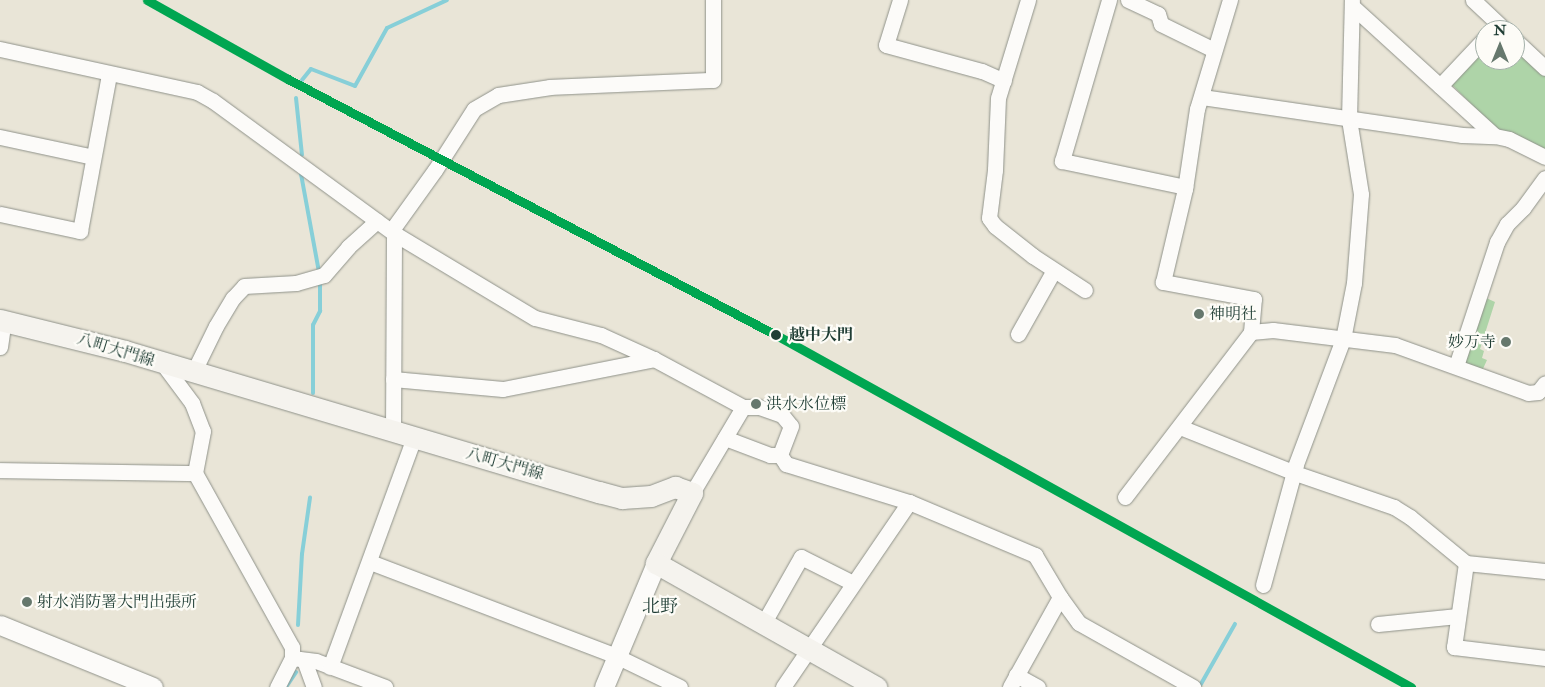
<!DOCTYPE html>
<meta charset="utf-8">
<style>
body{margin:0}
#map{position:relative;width:1545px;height:687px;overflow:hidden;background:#e9e5d7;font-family:"IM FELL Double Pica","Noto Serif JP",serif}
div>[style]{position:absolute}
.green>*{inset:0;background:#aed4a8}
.stream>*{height:4px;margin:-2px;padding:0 2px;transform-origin:2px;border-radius:2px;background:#87cfd8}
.roads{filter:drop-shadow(0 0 1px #8f928a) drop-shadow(0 0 1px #8f928a)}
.minor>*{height:15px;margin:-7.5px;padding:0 7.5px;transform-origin:7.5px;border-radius:7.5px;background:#fcfbf9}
.tertiary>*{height:19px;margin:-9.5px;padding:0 9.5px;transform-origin:9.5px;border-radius:9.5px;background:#fcfbf9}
.secondary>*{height:21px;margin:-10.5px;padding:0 10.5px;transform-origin:10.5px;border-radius:10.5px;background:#f5f3ee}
.rail-1>*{height:9px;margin:-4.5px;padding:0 4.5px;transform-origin:4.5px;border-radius:4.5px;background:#00a651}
.dots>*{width:14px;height:14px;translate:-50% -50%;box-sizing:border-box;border:2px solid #fdfcf7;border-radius:50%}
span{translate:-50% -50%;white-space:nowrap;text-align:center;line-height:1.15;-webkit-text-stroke:4.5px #fdfcf7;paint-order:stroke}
.poi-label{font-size:16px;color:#1f3d34}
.left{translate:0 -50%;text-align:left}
.right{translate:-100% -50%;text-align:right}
.stop-label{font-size:16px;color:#1f3d34;font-weight:700}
.street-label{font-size:16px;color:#1f3d34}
.neighbourhood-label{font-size:18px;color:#1f3d34}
.north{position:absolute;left:1475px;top:20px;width:50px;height:50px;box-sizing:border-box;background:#fdfcf7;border:1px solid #a4b0a9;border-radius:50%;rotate:0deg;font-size:14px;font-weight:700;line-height:20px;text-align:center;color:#1f3d34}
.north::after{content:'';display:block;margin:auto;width:18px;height:22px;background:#66786d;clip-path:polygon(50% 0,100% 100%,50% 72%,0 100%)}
</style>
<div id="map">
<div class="green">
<div style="clip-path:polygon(1485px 47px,1485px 60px,1515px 60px,1515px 49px,1545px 75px,1545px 149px,1495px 128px,1451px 84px)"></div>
<div style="clip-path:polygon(1484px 297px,1495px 302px,1480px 349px,1484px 351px,1482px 358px,1487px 360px,1482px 371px,1462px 363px)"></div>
</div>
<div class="stream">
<div style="left:302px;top:80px;width:14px;rotate:-51deg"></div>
<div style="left:311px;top:69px;width:47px;rotate:21.1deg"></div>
<div style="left:355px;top:86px;width:66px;rotate:-61.1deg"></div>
<div style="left:387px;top:28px;width:66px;rotate:-25deg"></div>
<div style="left:296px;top:98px;width:57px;rotate:84deg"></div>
<div style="left:301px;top:174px;width:100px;rotate:79.6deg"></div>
<div style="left:313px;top:393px;width:68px;rotate:-90deg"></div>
<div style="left:313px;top:325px;width:16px;rotate:-63deg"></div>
<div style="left:320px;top:311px;width:30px;rotate:-90deg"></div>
<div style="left:298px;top:625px;width:71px;rotate:-86.8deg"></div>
<div style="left:302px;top:554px;width:57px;rotate:-81.9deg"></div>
<div style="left:1201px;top:684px;width:69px;rotate:-60.5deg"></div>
<div style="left:286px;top:687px;width:18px;rotate:-56deg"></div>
</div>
<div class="roads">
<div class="minor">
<div style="left:900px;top:0;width:47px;rotate:107.3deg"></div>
<div style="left:886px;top:45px;width:99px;rotate:15.2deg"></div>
<div style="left:982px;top:71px;width:24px;rotate:24deg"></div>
<div style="left:1028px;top:0;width:102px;rotate:107deg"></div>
<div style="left:998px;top:98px;width:72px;rotate:92.4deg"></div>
<div style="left:995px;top:170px;width:48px;rotate:97.1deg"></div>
<div style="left:989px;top:218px;width:10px;rotate:53deg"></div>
<div style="left:995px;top:226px;width:48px;rotate:38.3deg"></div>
<div style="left:1033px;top:256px;width:62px;rotate:33.2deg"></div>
<div style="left:1109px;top:0;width:168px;rotate:106.3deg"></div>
<div style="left:1062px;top:161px;width:126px;rotate:11.9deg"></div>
<div style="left:1128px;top:0;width:33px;rotate:25deg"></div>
<div style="left:1158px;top:14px;width:10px;rotate:73deg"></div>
<div style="left:1161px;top:24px;width:59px;rotate:26.1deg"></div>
<div style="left:1473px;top:0;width:44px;rotate:43.2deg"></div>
<div style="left:1352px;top:6px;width:193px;rotate:42.3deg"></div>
<div style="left:1515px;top:40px;width:41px;rotate:43deg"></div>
<div style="left:0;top:49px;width:202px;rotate:12.3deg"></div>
<div style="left:197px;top:92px;width:18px;rotate:29deg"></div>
<div style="left:213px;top:101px;width:225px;rotate:36.2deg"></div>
<div style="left:395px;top:234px;width:163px;rotate:31deg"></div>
<div style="left:535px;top:318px;width:68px;rotate:14.4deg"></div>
<div style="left:601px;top:335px;width:58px;rotate:24.4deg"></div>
<div style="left:654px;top:359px;width:101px;rotate:28.3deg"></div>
<div style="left:743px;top:407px;width:16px"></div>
<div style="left:759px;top:407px;width:24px;rotate:19deg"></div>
<div style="left:782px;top:415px;width:14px;rotate:51deg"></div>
<div style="left:791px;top:426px;width:31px;rotate:111deg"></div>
<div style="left:1440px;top:86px;width:66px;rotate:-46.8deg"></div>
<div style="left:1202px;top:97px;width:263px;rotate:8.3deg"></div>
<div style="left:1462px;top:135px;width:33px;rotate:2deg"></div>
<div style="left:1495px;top:136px;width:14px;rotate:12deg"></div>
<div style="left:1509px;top:139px;width:40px;rotate:26.6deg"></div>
<div style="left:0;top:137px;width:95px;rotate:12.1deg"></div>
<div style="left:0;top:214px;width:82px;rotate:12deg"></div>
<div style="left:80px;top:231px;width:160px;rotate:-79.5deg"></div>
<div style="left:1251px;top:332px;width:22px;rotate:-5deg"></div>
<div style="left:1273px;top:330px;width:123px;rotate:7deg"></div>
<div style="left:1395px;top:345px;width:141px;rotate:19.8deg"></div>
<div style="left:1528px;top:393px;width:10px;rotate:-6deg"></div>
<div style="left:1538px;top:392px;width:11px;rotate:-52deg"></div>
<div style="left:1018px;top:334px;width:73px;rotate:-60.6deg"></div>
<div style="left:0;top:347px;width:27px;rotate:-82deg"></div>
<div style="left:163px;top:364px;width:49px;rotate:53.4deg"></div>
<div style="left:192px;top:403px;width:30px;rotate:69deg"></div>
<div style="left:203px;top:431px;width:43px;rotate:100.8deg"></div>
<div style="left:195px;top:473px;width:199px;rotate:60.9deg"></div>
<div style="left:292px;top:647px;width:11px;rotate:90deg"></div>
<div style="left:292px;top:658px;width:33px;rotate:117deg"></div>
<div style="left:1456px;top:366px;width:131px;rotate:-71.7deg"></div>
<div style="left:1497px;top:242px;width:21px;rotate:-61deg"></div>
<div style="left:1507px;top:224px;width:23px;rotate:-45deg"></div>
<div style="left:1523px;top:208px;width:37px;rotate:-54deg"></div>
<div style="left:193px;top:373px;width:52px;rotate:-63.9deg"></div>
<div style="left:216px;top:326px;width:33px;rotate:-59deg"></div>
<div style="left:233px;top:298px;width:16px;rotate:-47deg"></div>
<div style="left:244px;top:286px;width:52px;rotate:-3.3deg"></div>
<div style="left:296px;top:283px;width:29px;rotate:-16deg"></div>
<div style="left:324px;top:275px;width:37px;rotate:-49deg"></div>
<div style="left:348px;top:247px;width:39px;rotate:-42deg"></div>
<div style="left:393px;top:379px;width:110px;rotate:5.2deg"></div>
<div style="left:503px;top:389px;width:154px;rotate:-11.2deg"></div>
<div style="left:1180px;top:427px;width:124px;rotate:21.8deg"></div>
<div style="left:1295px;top:473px;width:105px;rotate:19deg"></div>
<div style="left:1394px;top:507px;width:19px;rotate:32deg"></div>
<div style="left:1410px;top:517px;width:72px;rotate:39.4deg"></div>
<div style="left:1466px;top:563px;width:79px;rotate:5.8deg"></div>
<div style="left:393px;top:430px;width:203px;rotate:-89.7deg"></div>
<div style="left:394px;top:227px;width:70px;rotate:-54.3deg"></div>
<div style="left:435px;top:170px;width:72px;rotate:-57.4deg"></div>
<div style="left:474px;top:109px;width:28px;rotate:-30deg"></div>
<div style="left:498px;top:95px;width:53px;rotate:-8.7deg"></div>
<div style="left:550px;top:87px;width:163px;rotate:-2.5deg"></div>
<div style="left:713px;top:80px;width:80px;rotate:-90deg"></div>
<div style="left:725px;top:438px;width:48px;rotate:20.7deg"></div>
<div style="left:770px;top:455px;width:10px"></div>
<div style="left:780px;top:455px;width:11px;rotate:56deg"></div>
<div style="left:786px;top:464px;width:129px;rotate:17.2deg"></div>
<div style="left:909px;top:502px;width:137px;rotate:22.8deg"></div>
<div style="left:1035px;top:555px;width:49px;rotate:59.2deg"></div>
<div style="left:1060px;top:597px;width:32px;rotate:54deg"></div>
<div style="left:1079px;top:623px;width:131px;rotate:29.3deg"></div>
<div style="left:0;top:470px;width:195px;rotate:0.9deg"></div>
<div style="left:692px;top:493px;width:100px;rotate:-59.3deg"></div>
<div style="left:1125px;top:497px;width:208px;rotate:-52.6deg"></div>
<div style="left:1251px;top:332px;width:33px;rotate:-85deg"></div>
<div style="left:1254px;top:299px;width:93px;rotate:-169.4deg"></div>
<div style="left:1163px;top:282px;width:96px;rotate:-76.7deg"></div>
<div style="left:1185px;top:189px;width:81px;rotate:-81.5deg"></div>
<div style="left:1197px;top:109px;width:114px;rotate:-73.2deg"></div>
<div style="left:370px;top:562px;width:263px;rotate:20.9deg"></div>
<div style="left:616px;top:656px;width:71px;rotate:25.8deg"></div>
<div style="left:1466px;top:563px;width:85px;rotate:98.1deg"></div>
<div style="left:1454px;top:647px;width:92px;rotate:6.9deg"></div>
<div style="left:1263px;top:585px;width:125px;rotate:-74.7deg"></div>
<div style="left:1296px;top:464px;width:134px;rotate:-69.4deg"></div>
<div style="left:1343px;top:339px;width:57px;rotate:-78.9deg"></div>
<div style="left:1354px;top:283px;width:89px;rotate:-85.5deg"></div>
<div style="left:1361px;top:194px;width:76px;rotate:-99.1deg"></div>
<div style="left:1349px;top:119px;width:119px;rotate:-88.6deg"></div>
<div style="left:763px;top:624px;width:77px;rotate:-60.4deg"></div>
<div style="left:801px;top:557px;width:58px;rotate:26.6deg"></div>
<div style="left:1378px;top:624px;width:80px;rotate:-5.7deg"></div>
<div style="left:292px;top:658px;width:24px;rotate:7deg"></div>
<div style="left:316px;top:661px;width:74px;rotate:20.6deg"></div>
<div style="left:304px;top:660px;width:29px;rotate:70deg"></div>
<div style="left:330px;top:667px;width:244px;rotate:-69.9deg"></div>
<div style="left:1016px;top:675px;width:25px;rotate:29deg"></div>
<div style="left:783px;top:687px;width:224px;rotate:-55.7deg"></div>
<div style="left:1010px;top:687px;width:103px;rotate:-60.9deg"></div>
</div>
<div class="tertiary">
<div style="left:0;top:625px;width:165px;rotate:22.1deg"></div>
<div style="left:604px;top:687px;width:134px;rotate:-67.2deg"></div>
</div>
<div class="secondary">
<div style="left:0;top:320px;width:129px;rotate:13.9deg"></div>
<div style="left:125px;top:351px;width:495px;rotate:16.6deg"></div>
<div style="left:599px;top:492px;width:24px;rotate:15deg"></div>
<div style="left:622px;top:498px;width:29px;rotate:-4deg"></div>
<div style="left:651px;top:496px;width:26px;rotate:-21deg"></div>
<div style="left:675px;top:487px;width:18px;rotate:19deg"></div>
<div style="left:692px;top:493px;width:79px;rotate:117.2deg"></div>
<div style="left:656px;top:563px;width:253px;rotate:29.4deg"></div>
</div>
</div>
<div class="rail-1">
<div style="left:147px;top:0;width:162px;rotate:29.3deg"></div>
<div style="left:288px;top:79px;width:553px;rotate:27.68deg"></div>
<div style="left:778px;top:336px;width:724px;rotate:29.01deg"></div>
</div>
<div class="dots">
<div style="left:1199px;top:314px;background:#66786d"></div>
<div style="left:776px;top:335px;background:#1f3d34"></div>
<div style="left:1506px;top:342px;background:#66786d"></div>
<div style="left:756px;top:404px;background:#66786d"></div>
<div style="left:27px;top:602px;background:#66786d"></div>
</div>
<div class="poi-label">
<span class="left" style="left:1209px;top:314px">神明社</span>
<span class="right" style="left:1496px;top:342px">妙万寺</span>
<span class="left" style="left:766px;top:404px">洪水水位標</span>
<span class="left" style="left:37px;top:602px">射水消防署大門出張所</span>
</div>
<div class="stop-label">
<span class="left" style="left:789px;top:335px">越中大門</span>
</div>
<div class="street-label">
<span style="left:116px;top:350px;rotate:17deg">八町大門線</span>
<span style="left:505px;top:464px;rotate:16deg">八町大門線</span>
</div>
<div class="neighbourhood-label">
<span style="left:660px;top:607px">北野</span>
</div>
<div class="north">N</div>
</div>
